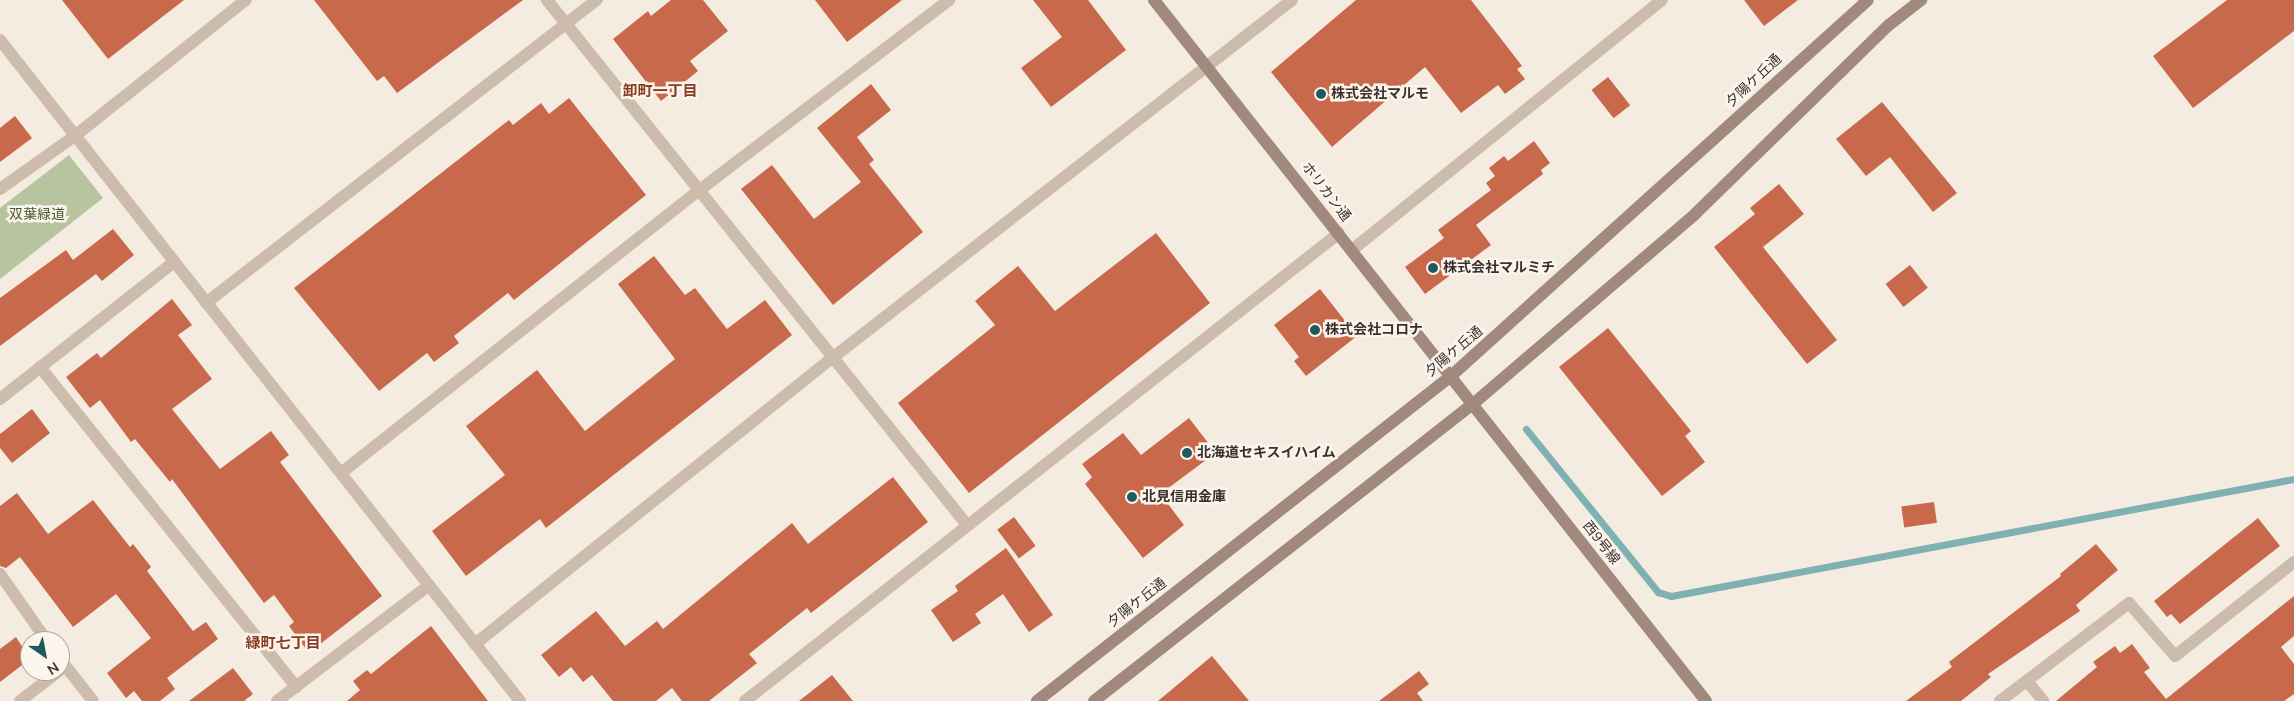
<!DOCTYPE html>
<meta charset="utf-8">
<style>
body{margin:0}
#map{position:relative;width:2294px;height:701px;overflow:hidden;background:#f4ebe1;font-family:"Nunito Sans","Noto Sans JP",sans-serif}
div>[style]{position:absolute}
.green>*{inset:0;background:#b8c4a0}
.stream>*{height:7px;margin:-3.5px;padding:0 3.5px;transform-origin:3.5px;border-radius:3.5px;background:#7fb0b2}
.building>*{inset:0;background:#c8694b;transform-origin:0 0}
.street>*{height:12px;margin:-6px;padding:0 6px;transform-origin:6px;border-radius:6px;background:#cdbbac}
.secondary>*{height:12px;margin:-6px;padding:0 6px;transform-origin:6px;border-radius:6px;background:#a18a7d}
.dots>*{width:14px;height:14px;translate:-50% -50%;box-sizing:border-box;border:2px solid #fbf5ee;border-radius:50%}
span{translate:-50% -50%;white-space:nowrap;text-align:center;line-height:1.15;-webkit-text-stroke:5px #fbf5ee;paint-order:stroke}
.street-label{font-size:14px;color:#3b302b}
.poi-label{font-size:14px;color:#3b302b;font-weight:700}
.left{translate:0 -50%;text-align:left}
.park-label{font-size:14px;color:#4a5a2e}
.neighbourhood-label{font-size:15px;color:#8c3b22;font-weight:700}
.north{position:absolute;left:20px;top:631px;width:50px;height:50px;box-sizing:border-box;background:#fbf5ee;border:1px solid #aea6a0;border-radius:50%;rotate:147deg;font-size:14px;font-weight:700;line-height:20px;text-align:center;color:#3b302b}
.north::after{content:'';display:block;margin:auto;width:18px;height:22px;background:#1f5a5e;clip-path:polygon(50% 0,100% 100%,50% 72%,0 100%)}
</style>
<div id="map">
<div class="green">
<div style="clip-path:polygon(69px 155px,103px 198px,0 279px,0 208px)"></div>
</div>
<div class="stream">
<div style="left:1526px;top:429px;width:210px;rotate:51deg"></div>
<div style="left:1658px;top:592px;width:14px;rotate:17deg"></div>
<div style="left:1671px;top:596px;width:634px;rotate:-10.64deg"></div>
</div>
<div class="building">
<div style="clip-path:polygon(62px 0,184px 0,108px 59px)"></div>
<div style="clip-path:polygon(314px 0,523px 0,397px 93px,384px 76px,377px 81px)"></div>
<div style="clip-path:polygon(671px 0,703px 0,728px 31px,690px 61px,698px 71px,661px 101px,613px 39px,648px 11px,651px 16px)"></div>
<div style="clip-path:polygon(815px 0,902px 0,847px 42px)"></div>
<div style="clip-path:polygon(1033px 0,1088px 0,1126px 50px,1051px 107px,1021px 68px,1062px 37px)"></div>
<div style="clip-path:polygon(1356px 0,1471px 0,1522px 66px,1517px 69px,1525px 79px,1505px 94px,1498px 85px,1461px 113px,1425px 67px,1332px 147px,1271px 72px)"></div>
<div style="clip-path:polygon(1744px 0,1798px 0,1764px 26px)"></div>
<div style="clip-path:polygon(2227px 0,2294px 0,2294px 31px,2193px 108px,2153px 56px)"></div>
<div style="left:1608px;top:77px;width:36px;height:21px;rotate:52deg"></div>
<div style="clip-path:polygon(871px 84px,891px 110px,857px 137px,874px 160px,869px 164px,923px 232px,833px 305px,741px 189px,772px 165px,814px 219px,861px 182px,817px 128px)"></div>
<div style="clip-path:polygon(569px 98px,646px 195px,514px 300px,508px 293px,454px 336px,459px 343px,434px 362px,427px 353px,379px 391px,294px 288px,509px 120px,513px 125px,541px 103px,549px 114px)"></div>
<div style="clip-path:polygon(1882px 102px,1957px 193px,1933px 212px,1890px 157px,1866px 176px,1836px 139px)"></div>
<div style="clip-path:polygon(15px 116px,32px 138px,0 162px,0 128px)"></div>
<div style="clip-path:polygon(1534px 141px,1550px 163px,1541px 170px,1543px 174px,1476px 225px,1491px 245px,1425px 294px,1405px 267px,1444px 238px,1438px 230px,1491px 190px,1486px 183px,1495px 176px,1489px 168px,1504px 156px,1508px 161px)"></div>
<div style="clip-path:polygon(1779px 184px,1804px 214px,1763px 247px,1837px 340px,1807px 364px,1714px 247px,1755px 214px,1750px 208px)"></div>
<div style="clip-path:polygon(113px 229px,134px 255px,102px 281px,96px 274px,0 346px,0 298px,66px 250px,73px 260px)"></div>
<div style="clip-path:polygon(1156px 233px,1210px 303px,969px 493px,898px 403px,995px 325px,975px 301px,1018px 266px,1055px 311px)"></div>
<div style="clip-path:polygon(654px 256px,685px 295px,695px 288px,727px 329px,765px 300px,792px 335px,546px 528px,540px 519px,466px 576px,432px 531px,505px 475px,466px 426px,537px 370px,585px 431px,675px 359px,618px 284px)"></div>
<div style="left:1910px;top:265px;width:29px;height:31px;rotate:52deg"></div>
<div style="clip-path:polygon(1320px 289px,1357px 336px,1306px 376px,1294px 361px,1299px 357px,1274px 325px)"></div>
<div style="clip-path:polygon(172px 299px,192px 325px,178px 335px,212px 379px,172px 409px,220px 469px,271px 431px,289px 455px,280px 462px,382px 596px,315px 648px,312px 644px,306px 649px,289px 626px,294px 622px,274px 595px,264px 603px,172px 479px,170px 482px,135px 439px,131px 442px,100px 400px,90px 408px,66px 377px,97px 353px,101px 358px)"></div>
<div style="clip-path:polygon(1608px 328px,1691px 431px,1685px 436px,1705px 462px,1662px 496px,1559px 367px)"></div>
<div style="clip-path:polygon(32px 409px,50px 433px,12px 463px,0 448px,0 434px)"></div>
<div style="clip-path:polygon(1189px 418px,1209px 444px,1204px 449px,1210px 457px,1167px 489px,1172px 495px,1165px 500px,1184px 525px,1143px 558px,1085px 484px,1092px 477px,1082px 464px,1123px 433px,1141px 455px)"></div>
<div style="clip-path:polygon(893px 477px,928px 522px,811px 613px,807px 608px,749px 654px,757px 663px,709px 701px,682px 701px,672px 688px,656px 701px,613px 701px,592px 675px,583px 682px,571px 667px,559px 677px,541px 655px,596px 611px,625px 646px,657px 621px,663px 629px,792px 523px,808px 544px)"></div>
<div style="clip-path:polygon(17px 493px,48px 534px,93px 500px,130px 547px,133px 544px,151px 567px,147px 571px,193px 631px,206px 622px,218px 639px,167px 678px,175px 689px,160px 701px,142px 701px,134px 691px,126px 698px,107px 673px,151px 638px,116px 594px,73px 627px,20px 557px,6px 568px,0 566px,0 506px)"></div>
<div style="left:1934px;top:502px;width:21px;height:33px;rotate:82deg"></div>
<div style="left:1014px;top:517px;width:36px;height:21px;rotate:53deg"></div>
<div style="clip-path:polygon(2258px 518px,2280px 546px,2180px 624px,2171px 614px,2167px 617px,2154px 601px)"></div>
<div style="clip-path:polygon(2096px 544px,2118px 570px,2076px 605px,2080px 611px,1988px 674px,1991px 677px,1961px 701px,1906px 701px,1952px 667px,1949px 662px,2061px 576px,2060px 574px)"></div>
<div style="clip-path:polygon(1006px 548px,1053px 615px,1029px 632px,1003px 594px,975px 614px,981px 623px,953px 642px,931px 610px,958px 591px,955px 586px)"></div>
<div style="clip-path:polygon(2294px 596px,2294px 636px,2281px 647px,2294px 664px,2294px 694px,2284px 701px,2056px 701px,2097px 667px,2093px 662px,2115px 646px,2120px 653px,2132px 644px,2150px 668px,2144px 672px,2166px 699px)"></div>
<div style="clip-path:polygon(431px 626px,488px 701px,347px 701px,360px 690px,353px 681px,367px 670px,371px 674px)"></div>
<div style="clip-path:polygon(16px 637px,30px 659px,0 682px,0 649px)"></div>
<div style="clip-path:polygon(1212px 656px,1249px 701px,1158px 701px)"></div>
<div style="clip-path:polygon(233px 668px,253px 694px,244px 701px,189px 701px)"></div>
<div style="clip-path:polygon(1419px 671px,1429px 684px,1417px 693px,1423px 701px,1379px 701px)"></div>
<div style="clip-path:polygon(832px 675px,853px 701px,799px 701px)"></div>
</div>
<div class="street">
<div style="left:547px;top:0;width:672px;rotate:51.34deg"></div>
<div style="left:0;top:40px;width:841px;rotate:51.81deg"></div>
<div style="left:0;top:189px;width:93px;rotate:-35.4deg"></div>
<div style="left:76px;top:135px;width:217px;rotate:-38.5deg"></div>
<div style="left:1352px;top:250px;width:398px;rotate:-38.9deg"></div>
<div style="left:206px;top:303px;width:495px;rotate:-37.8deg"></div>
<div style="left:40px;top:367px;width:410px;rotate:51.3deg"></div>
<div style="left:0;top:399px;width:221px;rotate:-38.2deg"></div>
<div style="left:341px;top:473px;width:454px;rotate:-38.3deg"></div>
<div style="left:697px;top:192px;width:317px;rotate:-37.3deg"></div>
<div style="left:0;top:574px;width:82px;rotate:55deg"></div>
<div style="left:475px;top:644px;width:456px;rotate:-38.7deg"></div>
<div style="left:831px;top:359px;width:584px;rotate:-37.91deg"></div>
<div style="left:60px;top:659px;width:53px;rotate:51.8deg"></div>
<div style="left:2027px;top:681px;width:26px;rotate:51deg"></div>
<div style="left:20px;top:701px;width:49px;rotate:-37.6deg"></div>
<div style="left:277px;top:701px;width:191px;rotate:-37.3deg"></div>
<div style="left:745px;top:701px;width:756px;rotate:-38.23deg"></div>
<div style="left:2000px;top:701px;width:162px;rotate:-37.2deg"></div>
<div style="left:2129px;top:603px;width:70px;rotate:49deg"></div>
<div style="left:2175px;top:656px;width:152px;rotate:-38.3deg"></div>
</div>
<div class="secondary">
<div style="left:1154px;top:0;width:892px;rotate:51.78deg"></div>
<div style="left:1037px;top:701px;width:526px;rotate:-38.13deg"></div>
<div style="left:1451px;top:376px;width:561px;rotate:-42.04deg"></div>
<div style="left:1094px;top:701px;width:482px;rotate:-38.1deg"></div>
<div style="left:1473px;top:404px;width:291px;rotate:-40.5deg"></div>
<div style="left:1694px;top:215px;width:272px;rotate:-44.3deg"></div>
<div style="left:1889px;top:25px;width:41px;rotate:-38deg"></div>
</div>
<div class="dots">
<div style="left:1321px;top:94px;background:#1f5a5e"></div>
<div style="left:1433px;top:268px;background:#1f5a5e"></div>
<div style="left:1315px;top:330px;background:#1f5a5e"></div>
<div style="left:1187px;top:453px;background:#1f5a5e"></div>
<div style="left:1132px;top:497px;background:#1f5a5e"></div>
</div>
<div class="street-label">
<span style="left:1754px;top:81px;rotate:-43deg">夕陽ケ丘通</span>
<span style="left:1326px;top:192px;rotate:52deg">ホリカン通</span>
<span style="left:1454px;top:352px;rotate:-40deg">夕陽ケ丘通</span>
<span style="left:1601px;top:543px;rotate:52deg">西9号線</span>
<span style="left:1137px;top:603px;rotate:-38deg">夕陽ケ丘通</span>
</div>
<div class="poi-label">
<span class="left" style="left:1331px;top:94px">株式会社マルモ</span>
<span class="left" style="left:1443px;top:268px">株式会社マルミチ</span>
<span class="left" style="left:1325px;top:330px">株式会社コロナ</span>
<span class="left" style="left:1197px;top:453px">北海道セキスイハイム</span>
<span class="left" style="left:1142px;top:497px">北見信用金庫</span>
</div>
<div class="park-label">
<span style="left:37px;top:215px">双葉緑道</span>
</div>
<div class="neighbourhood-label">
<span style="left:660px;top:92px">卸町一丁目</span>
<span style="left:283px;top:644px">緑町七丁目</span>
</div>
<div class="north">N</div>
</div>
